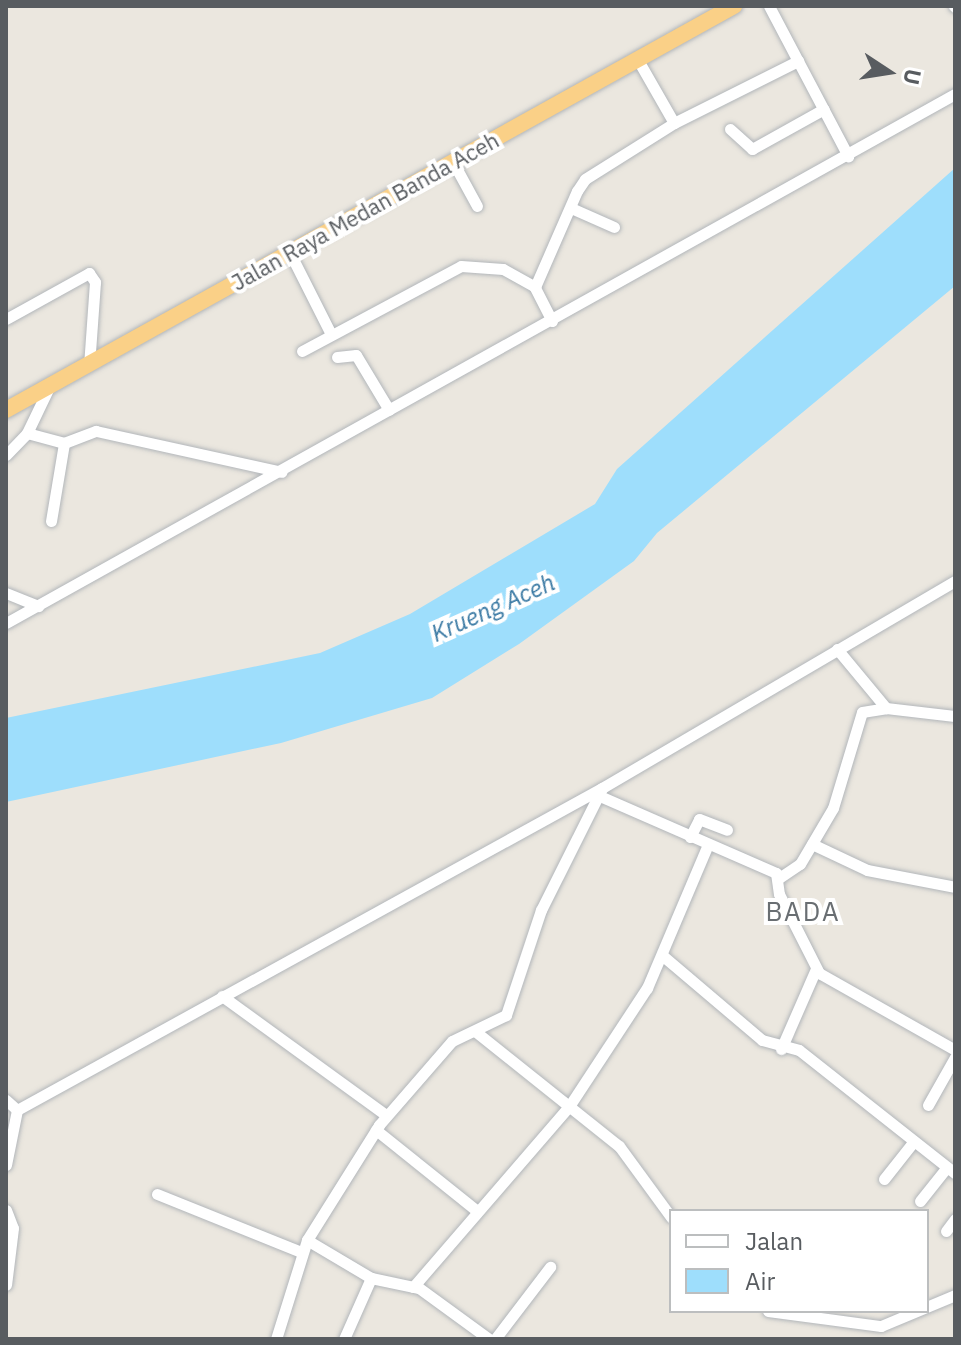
<!DOCTYPE html>
<style>
body{margin:0}
#map{position:relative;width:961px;height:1345px;overflow:hidden;background:#ebe7df;font-family:"IBM Plex Sans",sans-serif}
div>[style]{position:absolute}
.water>*{inset:0;background:#9edefc}
.roads{filter:drop-shadow(0 0 2px #b2b6ba) drop-shadow(0 0 2px #b2b6ba)}
.minor>*{height:11px;margin:-5.5px;padding:0 5.5px;transform-origin:5.5px;border-radius:5.5px;background:#fff}
.highway>*{height:16px;margin:-8px;padding:0 8px;transform-origin:8px;border-radius:8px;background:#fad087}
span{translate:-50% -50%;white-space:nowrap;text-align:center;line-height:1.15;-webkit-text-stroke:8px #fff;paint-order:stroke}
.street-label{font-size:22px;color:#585c60}
.water-label{font-size:24px;color:#3b7aa4;font-style:italic}
.quarter-label{font-size:26px;color:#696e72;letter-spacing:2px}
.frame{position:absolute;inset:0;border:8px solid #585c60;pointer-events:none}
.legend{position:absolute;left:669px;top:1209px;width:260px;height:104px;box-sizing:border-box;background:#fff;border:2px solid #bcbebf;margin:0;padding:10px 14px;list-style:none;font-size:24px;color:#585c60}
.legend li{display:flex;align-items:center;gap:16px;height:40px}
.legend b{width:40px;border:2px solid #bcbebf}
.north{position:absolute;left:849px;top:32px;width:80px;height:80px;-webkit-text-stroke:6px #fff;paint-order:stroke;rotate:102deg;font-size:22px;font-weight:700;line-height:32px;text-align:center;color:#585c60}
.north::after{content:'';display:block;margin:auto;width:28px;height:36px;background:#585c60;clip-path:polygon(50% 0,100% 100%,50% 72%,0 100%)}
</style>
<div id="map">
<div class="water">
<div style="clip-path:polygon(955px 168px,955px 286px,657px 533px,634px 561px,519px 644px,432px 698px,281px 743px,6px 802px,6px 718px,320px 653px,410px 614px,595px 504px,617px 469px)"></div>
</div>
<div class="roads">
<div class="minor">
<div style="left:769px;top:6px;width:170px;rotate:62.2deg"></div>
<div style="left:954px;top:6px;width:1px;rotate:45deg"></div>
<div style="left:674px;top:123px;width:139px;rotate:-26.6deg"></div>
<div style="left:730px;top:129px;width:30px;rotate:42deg"></div>
<div style="left:752px;top:149px;width:82px;rotate:-29.1deg"></div>
<div style="left:453px;top:162px;width:50px;rotate:61.4deg"></div>
<div style="left:571px;top:208px;width:47px;rotate:23.8deg"></div>
<div style="left:290px;top:253px;width:91px;rotate:63.2deg"></div>
<div style="left:6px;top:319px;width:95px;rotate:-29deg"></div>
<div style="left:89px;top:273px;width:11px;rotate:56deg"></div>
<div style="left:95px;top:282px;width:83px;rotate:94.1deg"></div>
<div style="left:552px;top:321px;width:38px;rotate:-117deg"></div>
<div style="left:535px;top:287px;width:105px;rotate:-66.4deg"></div>
<div style="left:577px;top:191px;width:14px;rotate:-56deg"></div>
<div style="left:585px;top:179px;width:105px;rotate:-32.2deg"></div>
<div style="left:674px;top:123px;width:70px;rotate:-119.8deg"></div>
<div style="left:302px;top:351px;width:180px;rotate:-28.1deg"></div>
<div style="left:461px;top:266px;width:42px;rotate:4.1deg"></div>
<div style="left:503px;top:269px;width:37px;rotate:29deg"></div>
<div style="left:337px;top:357px;width:19px;rotate:-6deg"></div>
<div style="left:356px;top:355px;width:64px;rotate:59deg"></div>
<div style="left:27px;top:433px;width:38px;rotate:15deg"></div>
<div style="left:64px;top:443px;width:34px;rotate:-21deg"></div>
<div style="left:96px;top:431px;width:190px;rotate:12.4deg"></div>
<div style="left:6px;top:455px;width:30px;rotate:-46deg"></div>
<div style="left:27px;top:433px;width:51px;rotate:-64.4deg"></div>
<div style="left:51px;top:521px;width:79px;rotate:-80.5deg"></div>
<div style="left:6px;top:593px;width:35px;rotate:22deg"></div>
<div style="left:6px;top:623px;width:1086px;rotate:-29.14deg"></div>
<div style="left:837px;top:649px;width:77px;rotate:50.3deg"></div>
<div style="left:886px;top:708px;width:69px;rotate:6.6deg"></div>
<div style="left:602px;top:797px;width:190px;rotate:23.6deg"></div>
<div style="left:776px;top:873px;width:21px;rotate:82deg"></div>
<div style="left:779px;top:894px;width:89px;rotate:63.1deg"></div>
<div style="left:819px;top:973px;width:156px;rotate:29.5deg"></div>
<div style="left:690px;top:837px;width:20px;rotate:-63deg"></div>
<div style="left:699px;top:819px;width:30px;rotate:21deg"></div>
<div style="left:812px;top:844px;width:61px;rotate:25.3deg"></div>
<div style="left:867px;top:870px;width:90px;rotate:10.9deg"></div>
<div style="left:779px;top:878px;width:25px;rotate:-34deg"></div>
<div style="left:800px;top:864px;width:65px;rotate:-59.5deg"></div>
<div style="left:833px;top:808px;width:100px;rotate:-73.2deg"></div>
<div style="left:862px;top:712px;width:24px;rotate:-9deg"></div>
<div style="left:663px;top:956px;width:130px;rotate:40.3deg"></div>
<div style="left:762px;top:1040px;width:38px;rotate:15deg"></div>
<div style="left:799px;top:1050px;width:199px;rotate:38.3deg"></div>
<div style="left:222px;top:996px;width:203px;rotate:36deg"></div>
<div style="left:476px;top:1032px;width:183px;rotate:38.6deg"></div>
<div style="left:619px;top:1146px;width:88px;rotate:53.8deg"></div>
<div style="left:781px;top:1049px;width:87px;rotate:-66.4deg"></div>
<div style="left:6px;top:1100px;width:15px;rotate:42deg"></div>
<div style="left:17px;top:1110px;width:668px;rotate:-28.83deg"></div>
<div style="left:928px;top:1105px;width:55px;rotate:-60.6deg"></div>
<div style="left:376px;top:1130px;width:129px;rotate:38.7deg"></div>
<div style="left:6px;top:1165px;width:56px;rotate:-78.7deg"></div>
<div style="left:884px;top:1179px;width:48px;rotate:-51.7deg"></div>
<div style="left:157px;top:1194px;width:155px;rotate:21.9deg"></div>
<div style="left:920px;top:1201px;width:43px;rotate:-51.5deg"></div>
<div style="left:6px;top:1210px;width:19px;rotate:69deg"></div>
<div style="left:13px;top:1228px;width:57px;rotate:97deg"></div>
<div style="left:946px;top:1231px;width:15px;rotate:-53deg"></div>
<div style="left:307px;top:1240px;width:74px;rotate:30.7deg"></div>
<div style="left:371px;top:1278px;width:49px;rotate:11.8deg"></div>
<div style="left:419px;top:1288px;width:87px;rotate:36.1deg"></div>
<div style="left:413px;top:1287px;width:240px;rotate:-49.2deg"></div>
<div style="left:570px;top:1105px;width:140px;rotate:-56.7deg"></div>
<div style="left:647px;top:988px;width:156px;rotate:-67deg"></div>
<div style="left:768px;top:1311px;width:114px;rotate:7.6deg"></div>
<div style="left:881px;top:1326px;width:80px;rotate:-22.7deg"></div>
<div style="left:276px;top:1339px;width:104px;rotate:-72.6deg"></div>
<div style="left:307px;top:1240px;width:136px;rotate:-57.9deg"></div>
<div style="left:379px;top:1125px;width:111px;rotate:-49deg"></div>
<div style="left:452px;top:1041px;width:60px;rotate:-25.7deg"></div>
<div style="left:506px;top:1015px;width:111px;rotate:-71.6deg"></div>
<div style="left:541px;top:910px;width:136px;rotate:-63.4deg"></div>
<div style="left:602px;top:788px;width:409px;rotate:-30.4deg"></div>
<div style="left:344px;top:1339px;width:67px;rotate:-66.1deg"></div>
<div style="left:495px;top:1339px;width:91px;rotate:-52.6deg"></div>
</div>
<div class="highway">
<div style="left:6px;top:410px;width:833px;rotate:-29.03deg"></div>
</div>
</div>
<div class="street-label">
<span style="left:365px;top:211px;rotate:-29deg">Jalan Raya Medan Banda Aceh</span>
</div>
<div class="water-label">
<span style="left:493px;top:608px;rotate:-24deg">Krueng Aceh</span>
</div>
<div class="quarter-label">
<span style="left:803px;top:912px">BADA</span>
</div>
<div class="frame"></div>
<ul class="legend">
<li><b style="height:10px;background:#fff"></b>Jalan</li>
<li><b style="height:22px;background:#9edefc"></b>Air</li>
</ul>
<div class="north">U</div>
</div>
